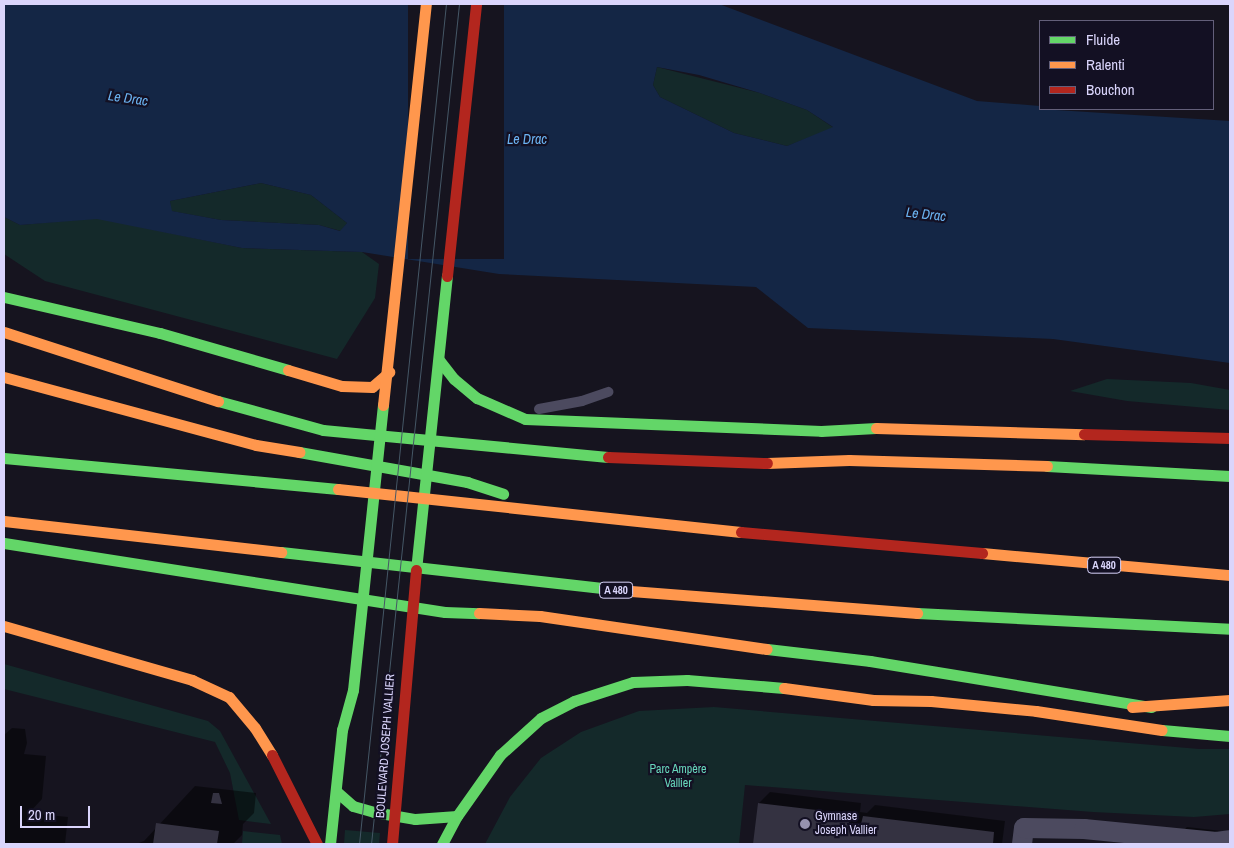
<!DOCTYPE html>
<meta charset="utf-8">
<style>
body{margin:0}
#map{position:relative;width:1234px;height:848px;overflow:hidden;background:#16141f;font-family:"Archivo Narrow",sans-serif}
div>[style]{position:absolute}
.green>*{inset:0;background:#14292a}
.water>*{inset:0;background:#142645}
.pier>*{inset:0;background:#16141f;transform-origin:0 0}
.shadow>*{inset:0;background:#0007}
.building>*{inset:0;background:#343241}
.lane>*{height:10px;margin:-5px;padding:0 5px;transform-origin:5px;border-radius:5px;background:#4c4a5f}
.street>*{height:20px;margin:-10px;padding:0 10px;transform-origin:10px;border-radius:10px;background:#4c4a5f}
.fast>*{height:11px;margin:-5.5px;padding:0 5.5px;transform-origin:5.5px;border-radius:5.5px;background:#63d668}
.slow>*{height:11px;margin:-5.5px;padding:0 5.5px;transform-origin:5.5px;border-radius:5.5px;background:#ff974d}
.jam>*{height:11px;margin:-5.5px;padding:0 5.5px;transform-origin:5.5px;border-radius:5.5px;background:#b3261e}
.tram>*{height:1px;margin:-0.5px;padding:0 0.5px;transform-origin:0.5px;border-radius:0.5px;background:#455766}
.dots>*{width:14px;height:14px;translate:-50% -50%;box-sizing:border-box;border:2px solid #131023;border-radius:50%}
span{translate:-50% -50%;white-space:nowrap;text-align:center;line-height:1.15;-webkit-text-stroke:4.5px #131023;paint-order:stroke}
.shield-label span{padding:1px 4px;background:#131023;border:1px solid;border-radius:4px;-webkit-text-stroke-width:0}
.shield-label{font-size:11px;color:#dad5fc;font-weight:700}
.street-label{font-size:12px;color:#dad5fc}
.park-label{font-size:12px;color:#67d6bb}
.poi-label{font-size:12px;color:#dad5fc}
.left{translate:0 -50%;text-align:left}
.water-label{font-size:14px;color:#6cb4f3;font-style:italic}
.frame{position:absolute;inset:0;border:5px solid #dad5fc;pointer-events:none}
.legend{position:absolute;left:1039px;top:20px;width:175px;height:90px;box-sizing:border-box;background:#131023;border:1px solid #635f7a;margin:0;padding:6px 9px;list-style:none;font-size:15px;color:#dad5fc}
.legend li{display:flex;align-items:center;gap:10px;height:25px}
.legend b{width:25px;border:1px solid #635f7a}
.scale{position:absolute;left:20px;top:806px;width:70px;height:22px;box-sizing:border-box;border:2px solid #dad5fc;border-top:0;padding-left:6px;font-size:15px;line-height:18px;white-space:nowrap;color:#dad5fc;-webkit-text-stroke:4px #131023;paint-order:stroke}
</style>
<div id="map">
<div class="green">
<div style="clip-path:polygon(657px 67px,760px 93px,807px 110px,834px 128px,787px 146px,734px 133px,660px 97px,653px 85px)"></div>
<div style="clip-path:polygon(261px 183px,311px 195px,347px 223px,341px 231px,319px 225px,221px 220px,171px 211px,170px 201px)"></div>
<div style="clip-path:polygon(4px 217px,20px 225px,97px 218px,242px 248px,362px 252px,379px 264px,375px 298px,337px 359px,45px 281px,4px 254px)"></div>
<div style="clip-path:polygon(1107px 379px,1191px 383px,1230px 390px,1230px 410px,1127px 401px,1070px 391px)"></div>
<div style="clip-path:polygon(4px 664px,208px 721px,220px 731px,271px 824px,239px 820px,230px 773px,215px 742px,4px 689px)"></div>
<div style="clip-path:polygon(714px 707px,1199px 749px,1230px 749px,1230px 814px,1194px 817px,1093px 812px,745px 785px,739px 844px,485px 844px,510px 797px,541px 758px,581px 732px,639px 711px)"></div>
<div style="clip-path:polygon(345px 830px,380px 833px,379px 844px,344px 844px)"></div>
<div style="clip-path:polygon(243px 831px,280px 835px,282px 844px,242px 844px)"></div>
</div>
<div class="water">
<div style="clip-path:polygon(evenodd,4px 4px,719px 4px,977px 101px,1040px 106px,1040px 109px,1230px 121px,1230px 363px,1053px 339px,808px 328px,756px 287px,499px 274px,362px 252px,242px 248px,97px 219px,20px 225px,4px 217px,4px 4px,657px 67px,699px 75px,760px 93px,807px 110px,833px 127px,787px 146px,734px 133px,660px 97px,653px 85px,657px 67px,4px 4px,261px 183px,311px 195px,347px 223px,340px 231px,319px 225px,221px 220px,172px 211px,170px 201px,261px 183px)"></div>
</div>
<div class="pier">
<div style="left:408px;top:4px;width:96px;height:255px"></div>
</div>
<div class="shadow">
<div style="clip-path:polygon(12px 728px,25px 729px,27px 743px,24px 754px,46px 756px,42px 799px,29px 813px,68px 817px,65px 844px,4px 844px,4px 735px)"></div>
<div style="clip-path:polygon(195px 786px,256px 793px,254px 813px,243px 824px,242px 835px,233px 844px,136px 844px,144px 841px)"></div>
<div style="clip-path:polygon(770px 792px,861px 803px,860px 812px,867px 813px,875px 805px,1005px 821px,1002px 844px,754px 844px,759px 803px)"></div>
<div style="clip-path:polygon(1187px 827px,1230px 832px,1170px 844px)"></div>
</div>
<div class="building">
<div style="clip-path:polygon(213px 793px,219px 793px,222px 804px,211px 803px)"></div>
<div style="clip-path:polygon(758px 803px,850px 814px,849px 823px,861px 824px,863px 816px,994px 832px,993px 844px,753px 844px)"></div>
<div style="clip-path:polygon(156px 823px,219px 831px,217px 844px,153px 844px)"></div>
</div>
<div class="lane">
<div style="left:539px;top:409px;width:44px;rotate:-10.5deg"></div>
<div style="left:582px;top:401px;width:28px;rotate:-19deg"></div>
</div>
<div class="street">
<div style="left:1022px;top:844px;width:16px;rotate:-83deg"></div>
<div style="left:1024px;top:828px;width:60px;rotate:1deg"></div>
<div style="left:1084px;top:829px;width:133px;rotate:5.6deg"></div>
<div style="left:1216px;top:842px;width:14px;rotate:-8deg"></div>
</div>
<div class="fast">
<div style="left:4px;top:297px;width:160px;rotate:13deg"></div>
<div style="left:160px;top:333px;width:133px;rotate:16.1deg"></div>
<div style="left:439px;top:360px;width:24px;rotate:52deg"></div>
<div style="left:454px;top:379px;width:30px;rotate:40deg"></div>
<div style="left:477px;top:398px;width:52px;rotate:23.6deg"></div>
<div style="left:525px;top:419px;width:296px;rotate:2.3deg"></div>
<div style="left:821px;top:431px;width:55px;rotate:-3.1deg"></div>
<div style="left:218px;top:401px;width:109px;rotate:15.4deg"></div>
<div style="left:323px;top:430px;width:286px;rotate:5.4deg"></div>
<div style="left:299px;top:452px;width:171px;rotate:10.1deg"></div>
<div style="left:467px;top:482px;width:38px;rotate:18deg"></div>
<div style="left:4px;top:458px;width:335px;rotate:5.3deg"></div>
<div style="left:1047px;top:466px;width:183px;rotate:3.1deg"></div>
<div style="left:4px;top:543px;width:446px;rotate:8.9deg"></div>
<div style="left:445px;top:612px;width:34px;rotate:2deg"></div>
<div style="left:281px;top:552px;width:352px;rotate:6.4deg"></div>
<div style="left:416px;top:570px;width:296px;rotate:-84deg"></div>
<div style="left:917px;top:613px;width:313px;rotate:2.9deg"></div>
<div style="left:767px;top:649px;width:104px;rotate:6.6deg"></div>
<div style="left:870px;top:661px;width:285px;rotate:9.3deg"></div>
<div style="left:1162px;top:730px;width:68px;rotate:5deg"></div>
<div style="left:337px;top:792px;width:21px;rotate:41deg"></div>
<div style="left:353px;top:806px;width:22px;rotate:16deg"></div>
<div style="left:374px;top:812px;width:42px;rotate:9.7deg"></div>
<div style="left:415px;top:819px;width:42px;rotate:-4.1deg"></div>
<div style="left:330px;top:844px;width:115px;rotate:-84deg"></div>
<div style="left:342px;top:730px;width:41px;rotate:-74.6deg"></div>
<div style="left:353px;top:690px;width:287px;rotate:-84deg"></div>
<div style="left:442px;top:844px;width:32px;rotate:-62deg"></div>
<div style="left:457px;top:816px;width:75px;rotate:-54.8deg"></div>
<div style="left:500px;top:755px;width:55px;rotate:-42.1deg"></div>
<div style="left:541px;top:718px;width:37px;rotate:-27deg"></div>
<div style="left:574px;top:701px;width:62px;rotate:-17.9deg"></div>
<div style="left:633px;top:682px;width:54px;rotate:-2.1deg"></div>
<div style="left:687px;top:680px;width:97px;rotate:4.7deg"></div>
</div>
<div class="slow">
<div style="left:4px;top:332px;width:225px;rotate:17.9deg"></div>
<div style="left:288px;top:370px;width:56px;rotate:16.5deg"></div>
<div style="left:342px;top:386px;width:30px;rotate:2deg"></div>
<div style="left:372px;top:387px;width:23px;rotate:-41deg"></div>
<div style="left:4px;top:377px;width:261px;rotate:15.1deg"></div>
<div style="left:256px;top:445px;width:44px;rotate:9.2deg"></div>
<div style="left:383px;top:405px;width:403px;rotate:-83.9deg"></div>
<div style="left:876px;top:428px;width:208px;rotate:1.7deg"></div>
<div style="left:767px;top:463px;width:82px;rotate:-2.1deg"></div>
<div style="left:849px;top:460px;width:198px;rotate:1.7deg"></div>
<div style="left:338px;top:489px;width:405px;rotate:6.1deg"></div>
<div style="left:4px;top:521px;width:279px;rotate:6.4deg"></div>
<div style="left:982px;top:553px;width:249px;rotate:5.1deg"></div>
<div style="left:631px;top:591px;width:287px;rotate:4.4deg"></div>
<div style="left:479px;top:613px;width:61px;rotate:2.8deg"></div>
<div style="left:540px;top:616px;width:229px;rotate:8.3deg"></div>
<div style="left:4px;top:626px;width:196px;rotate:16deg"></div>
<div style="left:192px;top:680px;width:41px;rotate:24.7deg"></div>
<div style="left:229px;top:697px;width:40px;rotate:50deg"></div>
<div style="left:255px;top:728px;width:32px;rotate:58deg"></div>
<div style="left:784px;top:688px;width:90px;rotate:7.7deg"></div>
<div style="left:873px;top:700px;width:58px;rotate:1deg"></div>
<div style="left:931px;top:701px;width:105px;rotate:5.4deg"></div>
<div style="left:1036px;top:711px;width:127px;rotate:8.6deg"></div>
<div style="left:1132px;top:707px;width:98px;rotate:-4.1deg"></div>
</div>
<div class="jam">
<div style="left:447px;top:276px;width:274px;rotate:-83.9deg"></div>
<div style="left:1084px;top:434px;width:146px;rotate:1.6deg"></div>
<div style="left:608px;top:457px;width:159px;rotate:2.2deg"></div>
<div style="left:741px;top:532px;width:242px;rotate:5deg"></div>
<div style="left:272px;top:755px;width:100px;rotate:63.2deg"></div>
<div style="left:392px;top:844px;width:275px;rotate:-85deg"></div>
</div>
<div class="tram">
<div style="left:359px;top:844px;width:844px;rotate:-84.09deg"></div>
<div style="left:371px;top:844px;width:845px;rotate:-84.02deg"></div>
</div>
<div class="dots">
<div style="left:805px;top:824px;background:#9591af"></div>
</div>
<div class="shield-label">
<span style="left:1104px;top:565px">A 480</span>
<span style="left:616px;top:590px">A 480</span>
</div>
<div class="street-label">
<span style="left:386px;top:746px;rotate:-86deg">BOULEVARD JOSEPH VALLIER</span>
</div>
<div class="park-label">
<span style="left:678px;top:777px">Parc Ampère<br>Vallier</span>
</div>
<div class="poi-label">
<span class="left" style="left:815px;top:824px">Gymnase<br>Joseph Vallier</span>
</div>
<div class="water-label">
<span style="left:128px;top:98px;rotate:8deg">Le Drac</span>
<span style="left:527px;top:139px">Le Drac</span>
<span style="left:926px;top:214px;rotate:6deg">Le Drac</span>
</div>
<div class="frame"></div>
<ul class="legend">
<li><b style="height:6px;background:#63d668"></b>Fluide</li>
<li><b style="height:6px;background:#ff974d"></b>Ralenti</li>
<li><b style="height:6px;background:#b3261e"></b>Bouchon</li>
</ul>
<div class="scale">20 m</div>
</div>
